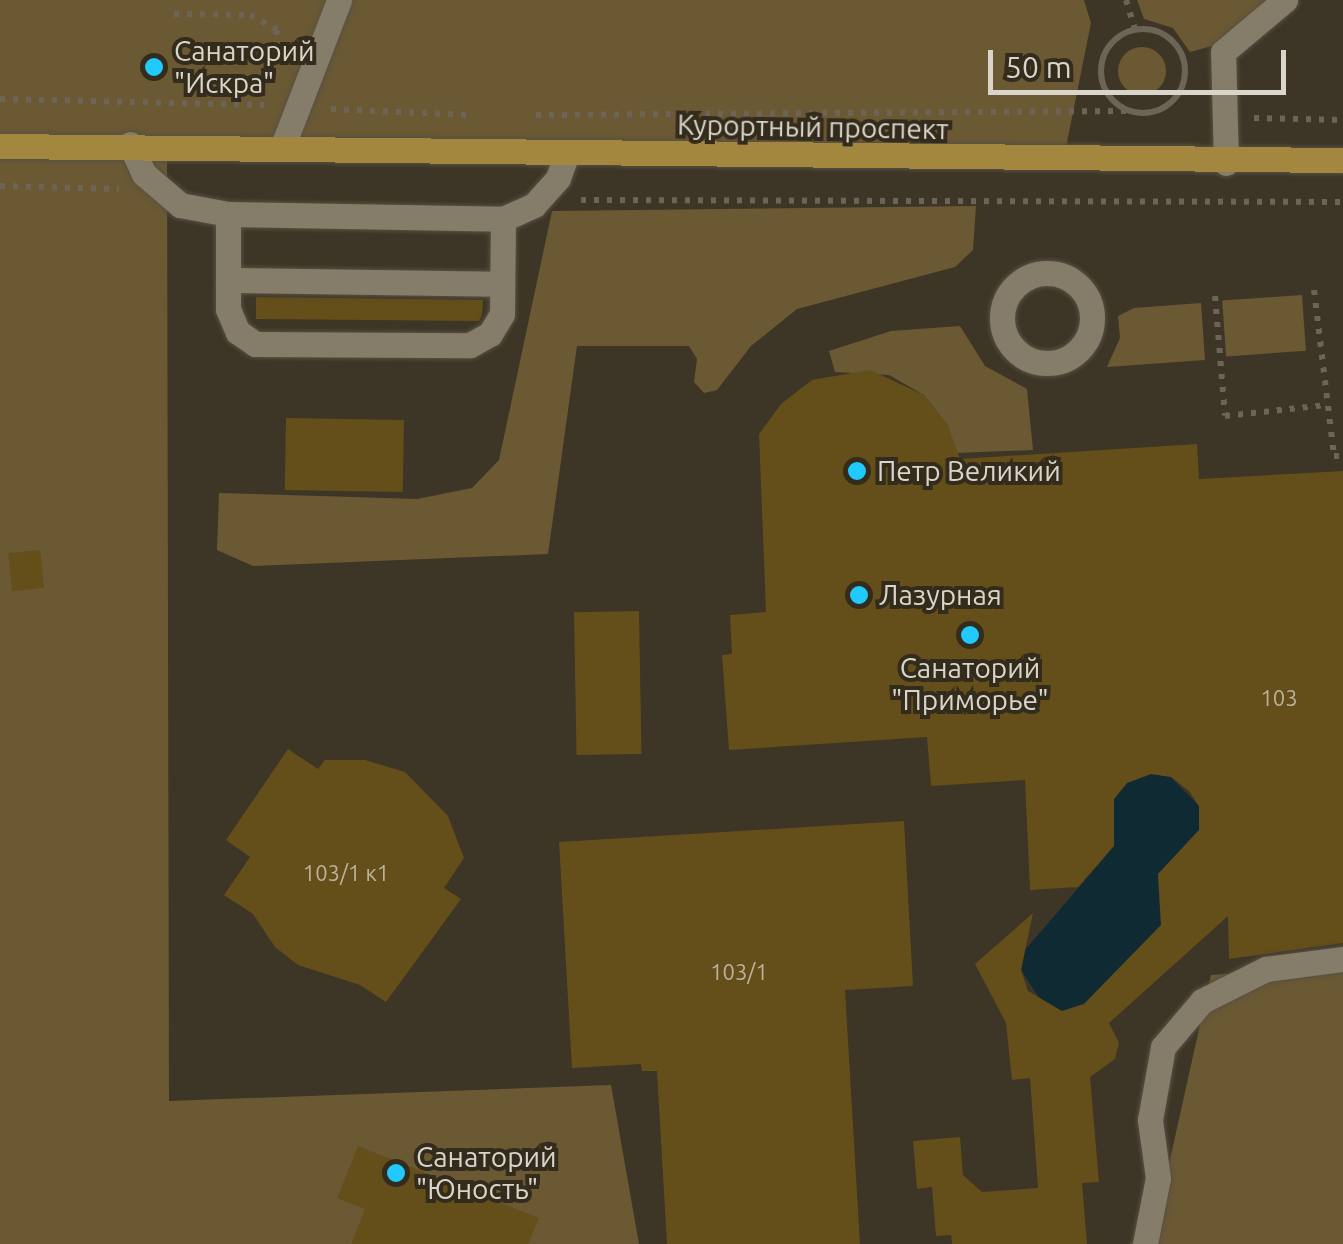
<!DOCTYPE html>
<meta charset="utf-8">
<style>
body{margin:0}
#map{position:relative;width:1343px;height:1244px;overflow:hidden;background:#3d3525;font-family:Ubuntu,sans-serif}
div>[style]{position:absolute}
.green>*{inset:0;background:#6b5934;transform-origin:0 0}
.round{border-radius:50%}
.water>*{inset:0;background:#102a34}
.building>*{inset:0;background:#644e1a;transform-origin:0 0}
.path>*{height:6px;margin-top:-3px;transform-origin:0;background:repeating-linear-gradient(90deg,#6c6557 0 5px,transparent 0 13px)}
.path>.ring{margin:-3px;padding:0;box-sizing:content-box;background:none;border:6px solid #6c6557;border-radius:50%}
.roads{filter:drop-shadow(0 0 2px #575142) drop-shadow(0 0 2px #575142)}
.minor>*{height:25px;margin:-12.5px;padding:0 12.5px;transform-origin:12.5px;border-radius:12.5px;background:#857c69}
.minor>.ring{margin:-12.5px;padding:0;box-sizing:content-box;background:none;border:25px solid #857c69;border-radius:50%}
.major>*{height:25px;margin:-12.5px;padding:0 12.5px;transform-origin:12.5px;border-radius:12.5px;background:#a4873e}
.dots>*{width:28px;height:28px;translate:-50% -50%;box-sizing:border-box;border:5px solid #332b1b;border-radius:50%}
span{translate:-50% -50%;white-space:nowrap;text-align:center;line-height:1.15;-webkit-text-stroke:8px #332b1b;paint-order:stroke}
.number-label{font-size:22px;color:#bcb39f}
.number-label span{-webkit-text-stroke-width:0}
.poi-label{font-size:28px;color:#dad5cb}
.left{translate:0 -50%;text-align:left}
.street-label{font-size:28px;color:#dad5cb}
.scale{position:absolute;left:988px;top:50px;width:298px;height:45px;box-sizing:border-box;border:5px solid #dad5cb;border-top:0;padding-left:12px;font-size:30px;line-height:35px;white-space:nowrap;color:#dad5cb;-webkit-text-stroke:8px #332b1b;paint-order:stroke}
</style>
<div id="map">
<div class="green">
<div style="clip-path:polygon(0 0,1084px 0,1091px 23px,1066px 147px,167px 138px,169px 1101px,611px 1085px,639px 1244px,0 1244px)"></div>
<div style="clip-path:polygon(1137px 0,1266px 0,1219px 44px,1190px 52px,1173px 28px,1144px 19px)"></div>
<div class="round" style="left:1118px;top:47px;width:48px;height:48px"></div>
<div style="clip-path:polygon(976px 206px,973px 250px,955px 267px,797px 309px,751px 346px,717px 390px,704px 393px,694px 382px,697px 359px,689px 346px,577px 346px,548px 554px,253px 566px,217px 550px,219px 493px,417px 499px,472px 488px,499px 460px,552px 211px)"></div>
<div style="left:1302px;top:295px;width:56px;height:80px;rotate:86deg"></div>
<div style="clip-path:polygon(1201px 303px,1205px 360px,1107px 367px,1120px 338px,1118px 316px,1134px 308px)"></div>
<div style="clip-path:polygon(960px 326px,985px 366px,1027px 389px,1033px 450px,956px 453px,948px 426px,924px 395px,889px 375px,835px 372px,829px 351px,891px 331px)"></div>
<div style="clip-path:polygon(1343px 965px,1343px 1244px,1129px 1244px,1155px 1227px,1211px 975px)"></div>
</div>
<div class="water">
<div style="clip-path:polygon(1151px 774px,1171px 777px,1199px 806px,1199px 830px,1158px 874px,1161px 925px,1084px 1004px,1062px 1011px,1043px 1004px,1021px 970px,1025px 950px,1105px 857px,1113px 842px,1114px 799px,1127px 783px)"></div>
</div>
<div class="building">
<div style="clip-path:polygon(256px 297px,483px 300px,482px 315px,479px 321px,256px 319px)"></div>
<div style="clip-path:polygon(870px 370px,924px 395px,948px 426px,960px 459px,1197px 444px,1199px 479px,1343px 471px,1343px 943px,1229px 959px,1228px 916px,1109px 1023px,1119px 1043px,1115px 1059px,1090px 1077px,1099px 1182px,1082px 1183px,1087px 1244px,952px 1244px,951px 1235px,936px 1236px,932px 1187px,917px 1189px,913px 1141px,960px 1137px,963px 1175px,982px 1192px,1038px 1188px,1030px 1078px,1012px 1080px,1006px 1023px,975px 964px,1033px 913px,1021px 970px,1028px 991px,1062px 1011px,1084px 1004px,1161px 925px,1158px 874px,1199px 830px,1199px 806px,1189px 791px,1171px 777px,1151px 774px,1127px 783px,1114px 799px,1114px 846px,1078px 887px,1030px 890px,1025px 780px,931px 786px,927px 737px,729px 750px,722px 655px,732px 654px,730px 615px,766px 612px,759px 434px,781px 404px,812px 380px)"></div>
<div style="left:286px;top:418px;width:118px;height:72px;rotate:1deg"></div>
<div style="left:40px;top:550px;width:38px;height:32px;rotate:84deg"></div>
<div style="left:639px;top:611px;width:143px;height:65px;rotate:89deg"></div>
<div style="clip-path:polygon(288px 749px,318px 769px,325px 760px,365px 760px,405px 772px,448px 816px,464px 858px,444px 888px,461px 899px,386px 1002px,360px 985px,298px 965px,275px 947px,253px 914px,224px 895px,250px 857px,226px 840px)"></div>
<div style="clip-path:polygon(904px 821px,913px 986px,845px 990px,860px 1244px,667px 1244px,657px 1071px,642px 1071px,641px 1064px,572px 1068px,559px 842px)"></div>
<div style="clip-path:polygon(358px 1146px,539px 1218px,528px 1244px,351px 1244px,365px 1209px,337px 1198px)"></div>
</div>
<div class="path">
<div style="left:1126px;top:0;width:30px;rotate:73deg"></div>
<div style="left:174px;top:14px;width:76px;rotate:0.8deg"></div>
<div style="left:250px;top:15px;width:31px;rotate:29deg"></div>
<div style="left:277px;top:30px;width:37px;rotate:101deg"></div>
<div style="left:270px;top:66px;width:51px;rotate:135deg"></div>
<div class="ring" style="left:1101px;top:29px;width:78px;height:78px"></div>
<div style="left:0;top:99px;width:264px;rotate:1.3deg"></div>
<div style="left:331px;top:109px;width:138px;rotate:2.5deg"></div>
<div style="left:536px;top:115px;width:594px;rotate:-0.39deg"></div>
<div style="left:1254px;top:118px;width:89px;rotate:1.3deg"></div>
<div style="left:0;top:186px;width:119px;rotate:1.4deg"></div>
<div style="left:581px;top:200px;width:762px;rotate:0.15deg"></div>
<div style="left:1314px;top:290px;width:167px;rotate:83.1deg"></div>
<div style="left:1334px;top:456px;width:9px"></div>
<div style="left:1215px;top:296px;width:120px;rotate:85.2deg"></div>
<div style="left:1225px;top:416px;width:103px;rotate:-6.2deg"></div>
</div>
<div class="roads">
<div class="minor">
<div style="left:130px;top:144px;width:33px;rotate:65deg"></div>
<div style="left:144px;top:174px;width:48px;rotate:40.7deg"></div>
<div style="left:180px;top:205px;width:49px;rotate:10.6deg"></div>
<div style="left:228px;top:214px;width:275px;rotate:1deg"></div>
<div style="left:503px;top:219px;width:34px;rotate:-24deg"></div>
<div style="left:534px;top:205px;width:36px;rotate:-48deg"></div>
<div style="left:558px;top:178px;width:27px;rotate:-70deg"></div>
<div style="left:282px;top:148px;width:159px;rotate:-68.9deg"></div>
<div style="left:1226px;top:163px;width:111px;rotate:-91.5deg"></div>
<div style="left:1223px;top:52px;width:81px;rotate:-40deg"></div>
<div style="left:228px;top:214px;width:95px;rotate:90deg"></div>
<div style="left:228px;top:309px;width:25px;rotate:67deg"></div>
<div style="left:238px;top:332px;width:21px;rotate:35deg"></div>
<div style="left:255px;top:344px;width:215px;rotate:0.3deg"></div>
<div style="left:470px;top:345px;width:23px;rotate:-29deg"></div>
<div style="left:490px;top:334px;width:23px;rotate:-59deg"></div>
<div style="left:502px;top:314px;width:95px;rotate:-89.4deg"></div>
<div class="ring" style="left:1002px;top:273px;width:65px;height:65px"></div>
<div style="left:228px;top:280px;width:274px;rotate:0.8deg"></div>
<div style="left:1145px;top:1244px;width:67px;rotate:-78.9deg"></div>
<div style="left:1158px;top:1178px;width:59px;rotate:-97.9deg"></div>
<div style="left:1150px;top:1120px;width:74px;rotate:-79.9deg"></div>
<div style="left:1163px;top:1047px;width:60px;rotate:-49.7deg"></div>
<div style="left:1202px;top:1001px;width:72px;rotate:-26.6deg"></div>
<div style="left:1266px;top:969px;width:78px;rotate:-7.4deg"></div>
</div>
<div class="major">
<div style="left:0;top:146px;width:1343px;rotate:0.6deg"></div>
</div>
</div>
<div class="dots">
<div style="left:154px;top:67px;background:#21c9fd"></div>
<div style="left:857px;top:471px;background:#21c9fd"></div>
<div style="left:859px;top:595px;background:#21c9fd"></div>
<div style="left:970px;top:635px;background:#21c9fd"></div>
<div style="left:396px;top:1173px;background:#21c9fd"></div>
</div>
<div class="number-label">
<span style="left:1279px;top:698px">103</span>
<span style="left:346px;top:873px">103/1 к1</span>
<span style="left:739px;top:972px">103/1</span>
</div>
<div class="poi-label">
<span class="left" style="left:174px;top:67px">Санаторий<br>"Искра"</span>
<span class="left" style="left:877px;top:471px">Петр Великий</span>
<span class="left" style="left:879px;top:595px">Лазурная</span>
<span style="left:970px;top:684px">Санаторий<br>"Приморье"</span>
<span class="left" style="left:416px;top:1173px">Санаторий<br>"Юность"</span>
</div>
<div class="street-label">
<span style="left:813px;top:127px;rotate:1deg">Курортный проспект</span>
</div>
<div class="scale">50 m</div>
</div>
